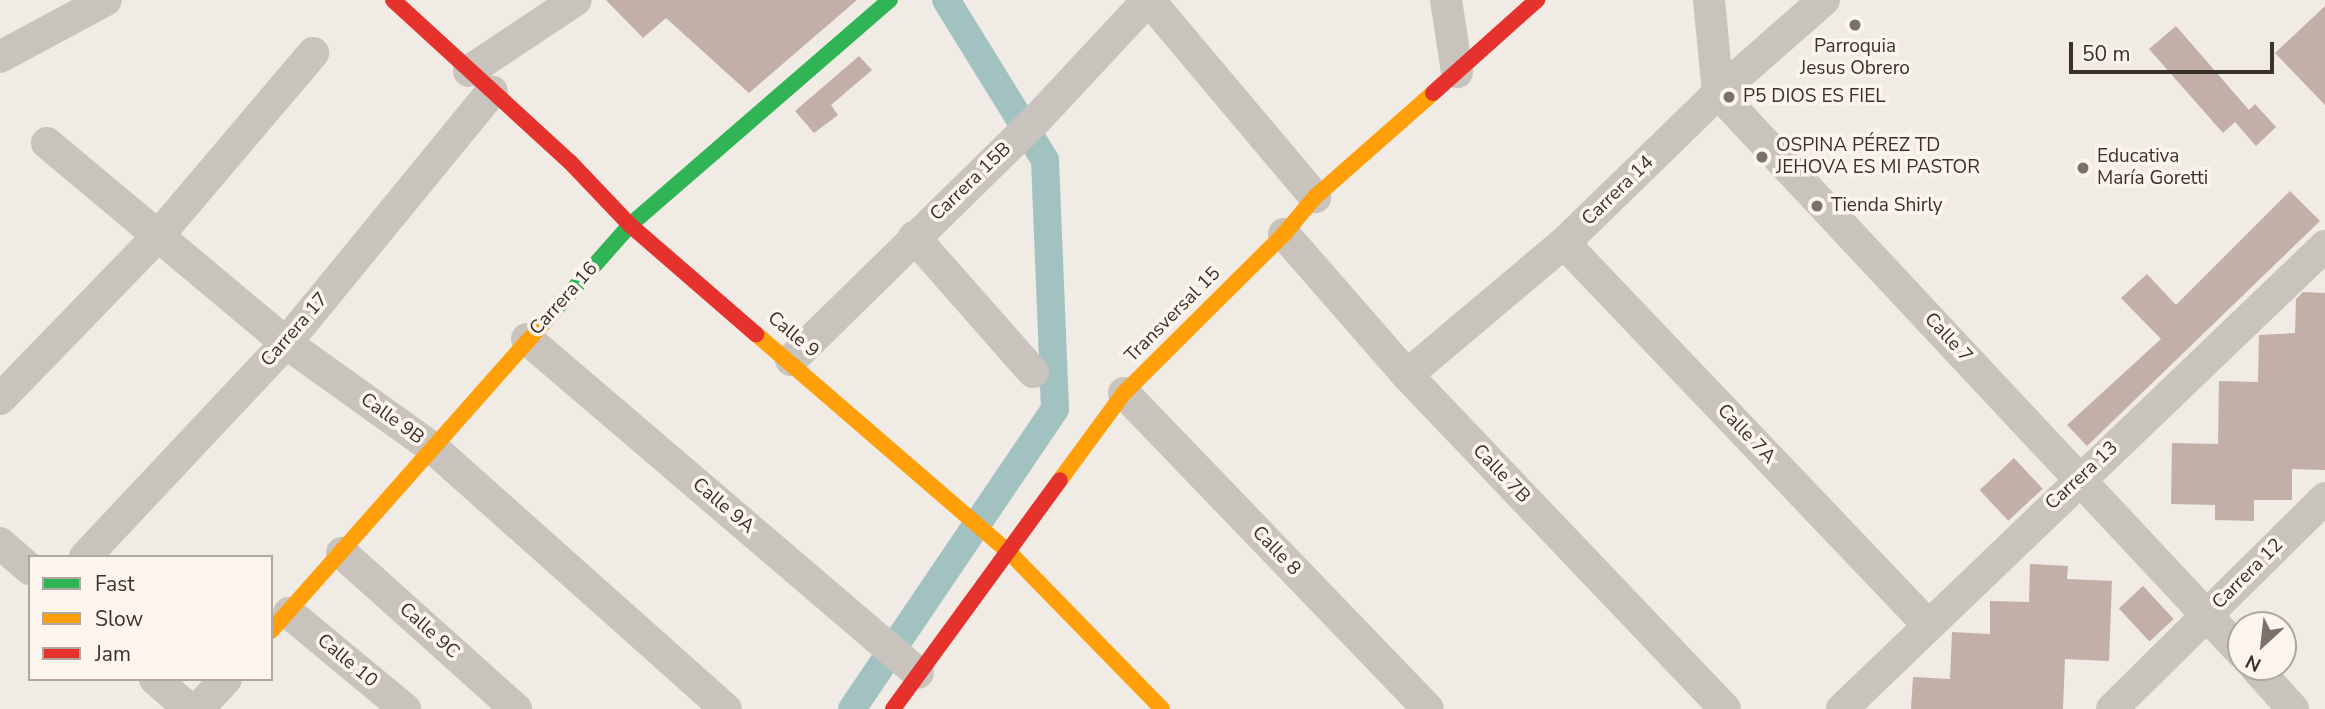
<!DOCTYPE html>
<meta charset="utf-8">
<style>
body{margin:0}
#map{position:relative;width:2325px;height:709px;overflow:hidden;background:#f0ebe5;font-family:"Nunito Sans",sans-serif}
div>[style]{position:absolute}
.canal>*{height:28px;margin:-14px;padding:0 14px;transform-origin:14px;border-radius:14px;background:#a1c2c1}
.building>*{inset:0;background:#c3afa7;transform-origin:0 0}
.street>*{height:32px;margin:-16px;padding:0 16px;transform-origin:16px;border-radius:16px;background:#c9c3be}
.fast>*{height:16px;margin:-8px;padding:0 8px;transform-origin:8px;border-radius:8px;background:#30b455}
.slow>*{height:16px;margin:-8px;padding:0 8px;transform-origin:8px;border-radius:8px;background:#ff9f0a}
.jam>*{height:16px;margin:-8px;padding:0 8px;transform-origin:8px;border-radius:8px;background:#e5322d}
.dots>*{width:19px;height:19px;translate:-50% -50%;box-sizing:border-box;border:4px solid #fbf5ee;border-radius:50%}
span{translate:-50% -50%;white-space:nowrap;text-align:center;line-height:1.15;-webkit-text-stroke:7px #fbf5ee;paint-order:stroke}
.poi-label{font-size:19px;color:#3b302b}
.left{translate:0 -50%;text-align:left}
.street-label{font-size:19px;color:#3b302b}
.legend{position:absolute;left:28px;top:555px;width:245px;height:126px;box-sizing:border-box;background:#fbf5ee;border:2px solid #aea6a0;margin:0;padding:9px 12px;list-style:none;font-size:21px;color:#3b302b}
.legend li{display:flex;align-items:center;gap:14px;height:35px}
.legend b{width:35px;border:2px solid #aea6a0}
.north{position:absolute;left:2227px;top:611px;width:70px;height:70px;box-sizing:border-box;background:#fbf5ee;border:2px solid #aea6a0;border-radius:50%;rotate:207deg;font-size:19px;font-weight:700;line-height:28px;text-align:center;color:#3b302b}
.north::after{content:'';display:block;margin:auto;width:24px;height:32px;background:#7a716c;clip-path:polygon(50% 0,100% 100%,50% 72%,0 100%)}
.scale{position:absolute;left:2069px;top:42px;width:205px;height:32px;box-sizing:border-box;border:4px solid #3b302b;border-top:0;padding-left:9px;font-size:21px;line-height:24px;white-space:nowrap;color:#3b302b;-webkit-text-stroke:5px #fbf5ee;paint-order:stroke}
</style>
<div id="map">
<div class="canal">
<div style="left:852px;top:709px;width:362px;rotate:-55.9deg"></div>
<div style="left:1055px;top:409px;width:249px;rotate:-92.3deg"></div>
<div style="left:1045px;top:160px;width:188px;rotate:-121.7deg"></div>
</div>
<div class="building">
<div style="clip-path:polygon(606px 0,857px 0,749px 93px,666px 18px,643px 38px)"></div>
<div style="clip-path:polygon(2325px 6px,2325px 105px,2275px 53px)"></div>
<div style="clip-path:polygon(2176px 26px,2249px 110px,2255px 104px,2276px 127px,2256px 146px,2235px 122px,2223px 133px,2149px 49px)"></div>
<div style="clip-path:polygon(859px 56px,872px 70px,831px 105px,838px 115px,814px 133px,795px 111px)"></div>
<div style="clip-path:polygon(2290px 191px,2320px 221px,2087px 446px,2067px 425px,2161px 339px,2121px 298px,2147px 274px,2176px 305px)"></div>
<div style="clip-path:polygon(2303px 292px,2325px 293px,2325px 470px,2292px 469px,2292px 500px,2254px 500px,2254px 521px,2215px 520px,2215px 505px,2171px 504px,2172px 443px,2218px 444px,2219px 381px,2258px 382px,2259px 335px,2295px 333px,2296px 299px)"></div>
<div style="left:2014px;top:458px;width:42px;height:47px;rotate:47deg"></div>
<div style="clip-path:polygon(2030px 564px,2068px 566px,2067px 579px,2112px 581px,2109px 661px,2065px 659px,2063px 709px,1911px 709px,1913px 677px,1950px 679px,1952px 632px,1990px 634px,1990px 601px,2029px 602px)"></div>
<div style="left:2143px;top:586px;width:45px;height:33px;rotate:47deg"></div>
</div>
<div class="street">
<div style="left:1149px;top:0;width:258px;rotate:49.9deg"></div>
<div style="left:1446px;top:0;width:73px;rotate:81.3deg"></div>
<div style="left:1709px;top:0;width:93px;rotate:84.5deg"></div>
<div style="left:1718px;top:93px;width:766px;rotate:46.91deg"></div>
<div style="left:0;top:57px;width:120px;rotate:-28.3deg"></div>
<div style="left:469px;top:71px;width:128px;rotate:-33.6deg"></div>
<div style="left:47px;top:143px;width:312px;rotate:39.9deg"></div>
<div style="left:286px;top:343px;width:182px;rotate:35.6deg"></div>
<div style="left:434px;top:449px;width:391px;rotate:41.7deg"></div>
<div style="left:1284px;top:234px;width:187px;rotate:48.9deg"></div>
<div style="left:1407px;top:375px;width:461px;rotate:46.4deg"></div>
<div style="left:914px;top:237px;width:180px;rotate:48.6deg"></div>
<div style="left:1564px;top:243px;width:528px;rotate:46.38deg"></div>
<div style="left:527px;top:339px;width:514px;rotate:40.5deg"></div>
<div style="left:791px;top:360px;width:343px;rotate:-44.4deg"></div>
<div style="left:1036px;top:120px;width:164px;rotate:-47deg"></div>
<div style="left:1407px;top:375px;width:205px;rotate:-40.1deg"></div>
<div style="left:1564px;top:243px;width:215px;rotate:-44.2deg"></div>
<div style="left:1718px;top:93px;width:141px;rotate:-41.3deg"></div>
<div style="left:1124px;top:393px;width:438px;rotate:46.1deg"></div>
<div style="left:0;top:399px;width:227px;rotate:-45.9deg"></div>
<div style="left:158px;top:236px;width:240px;rotate:-49.7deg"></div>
<div style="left:0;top:543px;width:40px;rotate:41deg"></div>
<div style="left:342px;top:553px;width:234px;rotate:41.9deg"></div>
<div style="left:85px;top:557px;width:294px;rotate:-46.8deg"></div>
<div style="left:286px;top:343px;width:325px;rotate:-50.7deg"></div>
<div style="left:289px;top:613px;width:151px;rotate:39.6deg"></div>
<div style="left:2255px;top:667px;width:57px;rotate:47.9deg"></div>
<div style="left:155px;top:679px;width:45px;rotate:41.4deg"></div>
<div style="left:198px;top:709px;width:41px;rotate:-47deg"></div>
<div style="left:1842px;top:709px;width:669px;rotate:-43.79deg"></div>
<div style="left:2112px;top:709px;width:300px;rotate:-44.7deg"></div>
</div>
<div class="fast">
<div style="left:546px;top:320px;width:127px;rotate:-48.5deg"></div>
<div style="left:630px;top:225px;width:344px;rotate:-40.9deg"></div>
</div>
<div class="slow">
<div style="left:756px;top:334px;width:334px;rotate:40.8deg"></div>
<div style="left:1009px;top:552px;width:219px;rotate:45.7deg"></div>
<div style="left:1060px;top:480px;width:108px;rotate:-53.7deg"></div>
<div style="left:1124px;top:393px;width:226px;rotate:-44.8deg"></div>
<div style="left:1284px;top:234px;width:48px;rotate:-50deg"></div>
<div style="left:1315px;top:197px;width:157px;rotate:-41.4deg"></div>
<div style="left:271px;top:631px;width:415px;rotate:-48.5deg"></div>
</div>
<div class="jam">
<div style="left:393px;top:0;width:240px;rotate:42.5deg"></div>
<div style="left:570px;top:162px;width:87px;rotate:46.4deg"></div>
<div style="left:630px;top:225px;width:167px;rotate:40.9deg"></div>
<div style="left:1433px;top:93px;width:140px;rotate:-41.8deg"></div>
<div style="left:893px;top:709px;width:283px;rotate:-53.9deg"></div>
</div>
<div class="dots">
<div style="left:1855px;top:25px;background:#7a716c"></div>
<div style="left:1729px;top:97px;background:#7a716c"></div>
<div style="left:1762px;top:157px;background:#7a716c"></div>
<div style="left:2083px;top:168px;background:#7a716c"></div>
<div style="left:1817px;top:206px;background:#7a716c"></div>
</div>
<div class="poi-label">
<span style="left:1855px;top:58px">Parroquia<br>Jesus Obrero</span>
<span class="left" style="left:1743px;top:97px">P5 DIOS ES FIEL</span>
<span class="left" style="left:1776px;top:157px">OSPINA PÉREZ TD<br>JEHOVA ES MI PASTOR</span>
<span class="left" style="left:2097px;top:168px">Educativa<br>María Goretti</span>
<span class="left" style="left:1831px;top:206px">Tienda Shirly</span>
</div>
<div class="street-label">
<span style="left:971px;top:182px;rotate:-44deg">Carrera 15B</span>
<span style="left:1618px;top:191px;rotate:-44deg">Carrera 14</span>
<span style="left:564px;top:299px;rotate:-48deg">Carrera 16</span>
<span style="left:1173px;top:315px;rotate:-45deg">Transversal 15</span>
<span style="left:295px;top:330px;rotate:-49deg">Carrera 17</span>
<span style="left:793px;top:335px;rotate:40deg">Calle 9</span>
<span style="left:1948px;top:338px;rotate:47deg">Calle 7</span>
<span style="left:392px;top:419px;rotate:36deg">Calle 9B</span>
<span style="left:1746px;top:434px;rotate:46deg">Calle 7A</span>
<span style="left:1501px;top:474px;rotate:46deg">Calle 7B</span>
<span style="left:2082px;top:476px;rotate:-43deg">Carrera 13</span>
<span style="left:723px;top:506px;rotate:40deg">Calle 9A</span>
<span style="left:1276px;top:551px;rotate:46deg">Calle 8</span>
<span style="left:2248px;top:574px;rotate:-45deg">Carrera 12</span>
<span style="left:429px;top:631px;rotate:42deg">Calle 9C</span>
<span style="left:347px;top:661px;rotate:40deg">Calle 10</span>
</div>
<ul class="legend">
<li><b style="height:9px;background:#30b455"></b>Fast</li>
<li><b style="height:9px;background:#ff9f0a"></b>Slow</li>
<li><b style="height:9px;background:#e5322d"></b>Jam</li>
</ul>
<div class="north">N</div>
<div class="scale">50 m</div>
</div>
